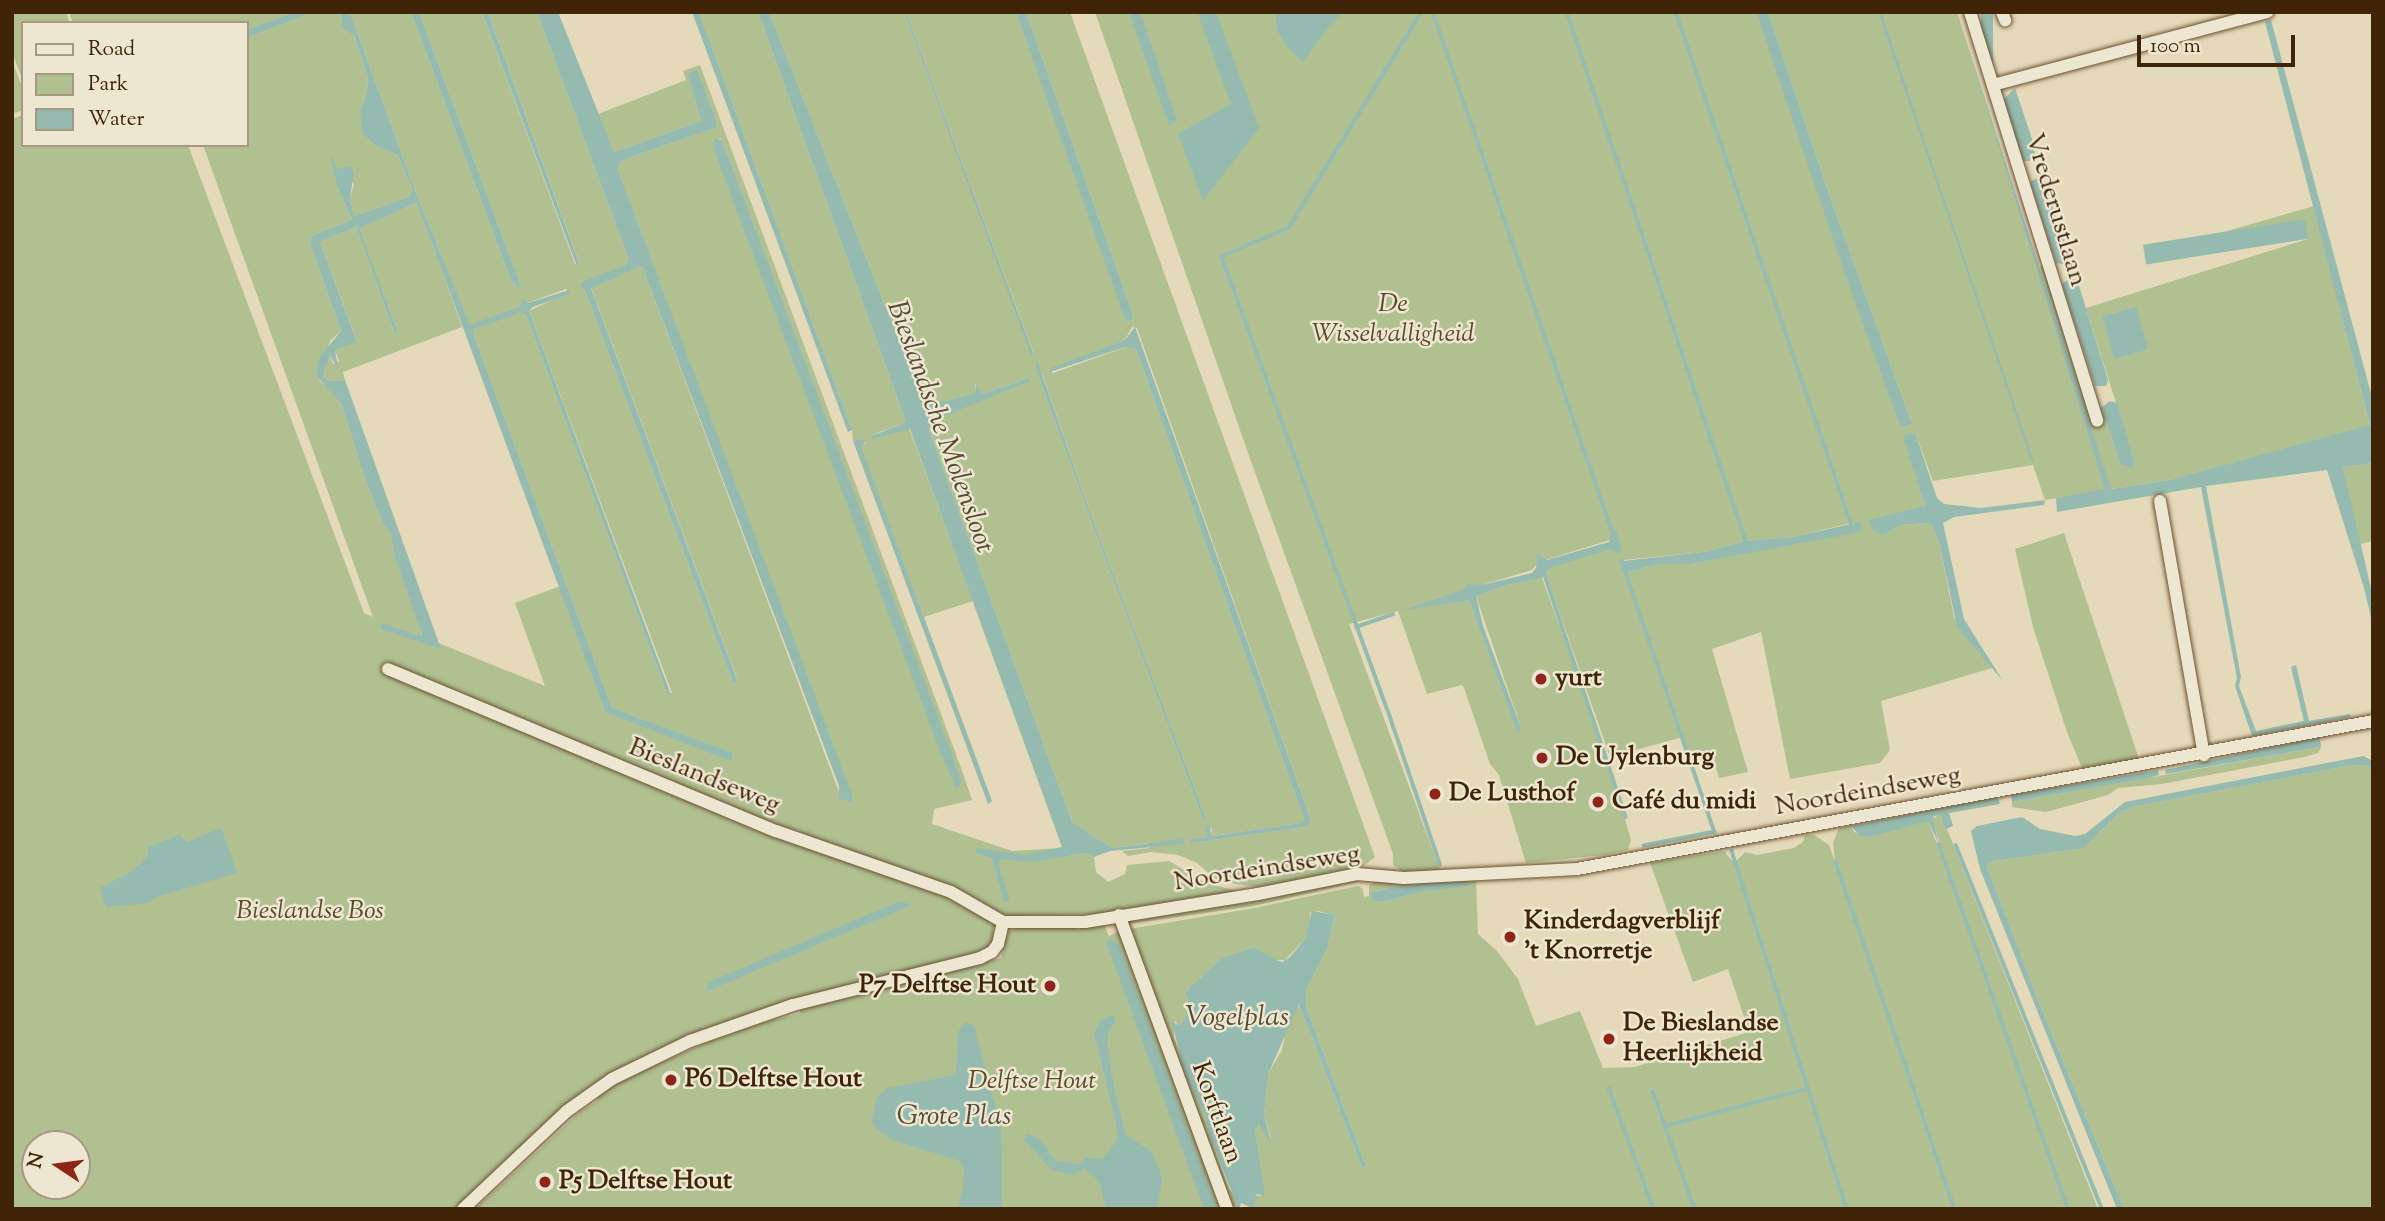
<!DOCTYPE html>
<meta charset="utf-8">
<style>
body{margin:0}
#map{position:relative;width:2385px;height:1221px;overflow:hidden;background:#e4d9b8;font-family:"Sorts Mill Goudy",serif}
div>[style]{position:absolute}
.green>*{inset:0;background:#b1c091}
.water>*{inset:0;background:#95baaf;transform-origin:0 0}
.stream>*{height:3.5px;margin:-1.75px;padding:0 1.75px;transform-origin:1.75px;border-radius:1.75px;background:#95baaf}
.roads{filter:drop-shadow(0 0 2px #695134) drop-shadow(0 0 2px #695134)}
.street>*{height:12px;margin:-6px;padding:0 6px;transform-origin:6px;border-radius:6px;background:#ede6d1}
.dots>*{width:19px;height:19px;translate:-50% -50%;box-sizing:border-box;border:4px solid #ede6d1;border-radius:50%}
span{translate:-50% -50%;white-space:nowrap;text-align:center;line-height:1.15;-webkit-text-stroke:5px #ede6d1;paint-order:stroke}
.street-label{font-size:26px;color:#402408}
.park-label{font-size:26px;color:#5c4b2a;font-style:italic}
.poi-label{font-size:26px;color:#402408;font-weight:700}
.left{translate:0 -50%;text-align:left}
.right{translate:-100% -50%;text-align:right}
.water-label{font-size:28px;color:#554a32;font-style:italic}
.frame{position:absolute;inset:0;border:14px solid #402408;pointer-events:none}
.legend{position:absolute;left:21px;top:21px;width:228px;height:126px;box-sizing:border-box;background:#ede6d1;border:2px solid #a89881;margin:0;padding:9px 12px;list-style:none;font-size:21px;color:#402408}
.legend li{display:flex;align-items:center;gap:14px;height:35px}
.legend b{width:35px;border:2px solid #a89881}
.north{position:absolute;left:21px;top:1130px;width:70px;height:70px;box-sizing:border-box;background:#ede6d1;border:2px solid #a89881;border-radius:50%;rotate:283deg;font-size:19px;font-weight:700;line-height:28px;text-align:center;color:#402408}
.north::after{content:'';display:block;margin:auto;width:24px;height:32px;background:#8f2418;clip-path:polygon(50% 0,100% 100%,50% 72%,0 100%)}
.scale{position:absolute;left:2137px;top:35px;width:158px;height:32px;box-sizing:border-box;border:4px solid #402408;border-top:0;padding-left:9px;font-size:21px;line-height:24px;white-space:nowrap;color:#402408;-webkit-text-stroke:5px #ede6d1;paint-order:stroke}
</style>
<div id="map">
<div class="green">
<div style="clip-path:polygon(12px 12px,66px 12px,70px 23px,23px 23px,23px 81px,12px 52px)"></div>
<div style="clip-path:polygon(69px 12px,294px 12px,247px 30px,247px 23px,73px 23px)"></div>
<div style="clip-path:polygon(evenodd,313px 12px,340px 12px,341px 21px,354px 35px,368px 78px,367px 91px,360px 111px,378px 147px,398px 155px,413px 191px,409px 197px,354px 216px,350px 198px,354px 184px,344px 170px,337px 169px,334px 158px,337px 186px,352px 220px,313px 235px,310px 243px,341px 331px,330px 341px,319px 381px,331px 389px,341px 403px,364px 476px,383px 524px,390px 531px,395px 557px,422px 628px,421px 636px,545px 686px,515px 603px,560px 586px,604px 710px,732px 753px,612px 708px,473px 333px,473px 330px,522px 311px,526px 315px,667px 694px,672px 693px,529px 311px,569px 292px,566px 289px,527px 303px,521px 298px,521px 306px,470px 326px,414px 188px,350px 12px,411px 12px,510px 278px,520px 284px,419px 12px,482px 12px,575px 264px,579px 262px,488px 12px,537px 12px,628px 257px,626px 265px,580px 286px,585px 291px,733px 683px,738px 681px,591px 287px,642px 266px,839px 792px,851px 796px,618px 170px,620px 163px,628px 158px,715px 128px,688px 74px,701px 121px,614px 152px,598px 114px,686px 80px,683px 71px,700px 65px,964px 776px,972px 800px,934px 809px,932px 824px,1012px 851px,1061px 848px,1063px 857px,1087px 853px,1094px 857px,1096px 872px,1108px 882px,1125px 874px,1127px 865px,1169px 861px,1206px 883px,1238px 891px,1100px 914px,1028px 915px,993px 927px,993px 942px,981px 954px,899px 975px,614px 1072px,584px 1091px,456px 1209px,12px 1209px,12px 119px,23px 115px,23px 145px,188px 145px,364px 613px,373px 617px,203px 145px,247px 145px,247px 38px,313px 12px,720px 138px,722px 140px,961px 781px,824px 437px,713px 148px,720px 138px,313px 12px,35px 1144px,77px 1144px,77px 1186px,35px 1186px,35px 1144px)"></div>
<div style="clip-path:polygon(699px 12px,758px 12px,905px 419px,904px 423px,872px 435px,909px 428px,973px 601px,924px 617px,860px 447px,866px 443px,860px 439px,853px 441px,852px 430px)"></div>
<div style="clip-path:polygon(evenodd,769px 12px,904px 12px,1032px 355px,1034px 354px,906px 12px,1016px 12px,1128px 321px,1133px 315px,1026px 12px,1070px 12px,1375px 857px,1362px 867px,1269px 888px,1235px 884px,1214px 878px,1197px 863px,1178px 855px,1151px 852px,1128px 856px,1122px 851px,1150px 848px,1148px 843px,1112px 848px,1072px 822px,929px 430px,932px 421px,1027px 378px,982px 394px,975px 384px,975px 393px,934px 404px,927px 403px,919px 392px,769px 12px,1132px 327px,1137px 328px,1310px 817px,1305px 827px,1191px 843px,1191px 839px,1208px 837px,1211px 827px,1213px 836px,1301px 823px,1304px 819px,1136px 349px,1129px 346px,1053px 373px,1050px 370px,1125px 340px,1132px 327px,769px 12px,1042px 373px,1093px 520px,1206px 819px,1203px 819px,1091px 521px,1039px 377px,1042px 373px)"></div>
<div style="clip-path:polygon(evenodd,1095px 12px,1756px 12px,1901px 428px,1912px 424px,1830px 197px,1768px 12px,1957px 12px,2106px 490px,2045px 500px,2033px 465px,1933px 481px,1915px 432px,1904px 436px,1925px 506px,1872px 529px,1883px 535px,1901px 525px,1927px 523px,1932px 525px,1940px 546px,1954px 617px,1992px 668px,1881px 701px,1890px 750px,1880px 763px,1790px 779px,1761px 632px,1712px 649px,1748px 772px,1719px 778px,1712px 752px,1691px 758px,1683px 737px,1610px 757px,1546px 574px,1551px 568px,1614px 546px,1613px 539px,1539px 562px,1532px 570px,1485px 584px,1466px 598px,1469px 600px,1518px 733px,1521px 728px,1476px 596px,1507px 585px,1542px 578px,1607px 758px,1631px 840px,1628px 850px,1604px 855px,1526px 863px,1499px 775px,1490px 764px,1464px 688px,1462px 685px,1427px 694px,1398px 611px,1349px 624px,1440px 870px,1403px 872px,1393px 865px,1393px 854px,1248px 453px,1095px 12px,1851px 523px,1859px 523px,1862px 531px,1691px 564px,1661px 564px,1627px 572px,1624px 560px,1704px 552px,1746px 541px,1792px 537px,1851px 523px)"></div>
<div style="clip-path:polygon(12px 61px,23px 89px,23px 110px,12px 114px)"></div>
<div style="clip-path:polygon(418px 203px,462px 327px,343px 372px,345px 380px,328px 381px,323px 374px,330px 356px,333px 364px,339px 361px,335px 350px,357px 341px,320px 242px,356px 227px,395px 334px,398px 333px,358px 227px)"></div>
<div style="clip-path:polygon(2314px 206px,2370px 426px,2169px 480px,2110px 489px,2040px 267px,2045px 265px,2097px 408px,2102px 407px,2120px 464px,2134px 460px,2086px 308px,2308px 239px,2304px 220px,2165px 259px,2161px 250px)"></div>
<div style="clip-path:polygon(2373px 463px,2373px 541px,2360px 544px,2343px 467px)"></div>
<div style="clip-path:polygon(2064px 533px,2139px 759px,2082px 768px,2067px 732px,2033px 627px,2015px 549px)"></div>
<div style="clip-path:polygon(2321px 747px,2318px 753px,2304px 757px,2162px 784px,2118px 788px,2108px 795px,2046px 812px,2012px 807px,2012px 802px)"></div>
<div style="clip-path:polygon(2353px 765px,2368px 766px,2373px 771px,2373px 1209px,2124px 1209px,2038px 1000px,1987px 867px,1989px 862px,2084px 848px,2120px 812px,2133px 807px)"></div>
<div style="clip-path:polygon(evenodd,1941px 814px,2098px 1209px,1254px 1209px,1255px 1195px,1261px 1196px,1261px 1179px,1255px 1130px,1259px 1125px,1271px 1139px,1264px 1113px,1269px 1072px,1282px 1050px,1287px 1027px,1299px 1004px,1362px 1168px,1366px 1166px,1306px 1007px,1306px 990px,1327px 949px,1335px 916px,1319px 911px,1310px 913px,1311px 922px,1305px 939px,1285px 960px,1275px 960px,1254px 947px,1222px 958px,1189px 988px,1185px 994px,1188px 998px,1185px 1019px,1179px 1025px,1174px 1021px,1174px 1038px,1205px 1114px,1209px 1134px,1229px 1189px,1234px 1193px,1239px 1209px,1230px 1209px,1129px 929px,1255px 908px,1358px 886px,1362px 888px,1364px 897px,1369px 896px,1369px 885px,1378px 881px,1476px 880px,1478px 934px,1497px 951px,1518px 979px,1536px 1026px,1580px 1011px,1603px 1068px,1635px 1067px,1746px 1033px,1748px 1029px,1728px 969px,1693px 982px,1650px 863px,1724px 851px,1734px 863px,1745px 852px,1757px 855px,1794px 848px,1803px 842px,1805px 835px,1814px 835px,1829px 845px,1835px 862px,1833px 843px,1839px 828px,1851px 826px,1854px 832px,1870px 837px,1923px 820px,1928px 821px,1937px 844px,1940px 843px,1932px 819px,1941px 814px,1431px 881px,1467px 880px,1468px 885px,1420px 892px,1383px 902px,1372px 900px,1370px 894px,1377px 891px,1431px 881px)"></div>
<div style="clip-path:polygon(1356px 879px,1358px 882px,1353px 883px,1254px 906px,1128px 924px,1131px 919px)"></div>
<div style="clip-path:polygon(1102px 921px,1109px 936px,1120px 931px,1202px 1152px,1201px 1156px,1223px 1209px,1217px 1209px,1116px 941px,1211px 1209px,475px 1209px,580px 1112px,597px 1101px,598px 1095px,619px 1081px,745px 1026px,799px 1014px,801px 1008px,1001px 958px,1005px 939px,1009px 931px,1018px 928px,1075px 927px,1077px 930px)"></div>
</div>
<div class="water">
<div style="clip-path:polygon(294px 12px,313px 12px,247px 38px,247px 30px)"></div>
<div style="clip-path:polygon(340px 12px,350px 12px,414px 188px,470px 325px,521px 306px,521px 298px,528px 303px,569px 290px,569px 294px,533px 307px,529px 311px,671px 695px,667px 694px,526px 315px,522px 312px,473px 330px,473px 333px,612px 708px,733px 753px,731px 761px,605px 712px,417px 203px,359px 228px,398px 333px,395px 334px,356px 227px,320px 242px,357px 342px,335px 350px,338px 368px,330px 356px,323px 374px,328px 381px,345px 380px,441px 649px,381px 629px,382px 623px,420px 636px,422px 634px,395px 557px,390px 531px,383px 524px,364px 476px,341px 403px,316px 376px,319px 358px,341px 331px,310px 243px,313px 235px,352px 220px,337px 186px,331px 157px,334px 158px,337px 169px,351px 166px,354px 173px,350px 198px,354px 216px,409px 197px,413px 191px,398px 155px,378px 147px,363px 134px,360px 111px,367px 91px,368px 78px,354px 35px,343px 29px)"></div>
<div style="clip-path:polygon(411px 12px,419px 12px,520px 284px,518px 288px,510px 278px)"></div>
<div style="clip-path:polygon(482px 12px,488px 12px,579px 263px,576px 264px)"></div>
<div style="clip-path:polygon(537px 12px,558px 12px,614px 152px,701px 121px,688px 74px,697px 70px,717px 124px,715px 128px,628px 158px,620px 163px,618px 170px,852px 795px,852px 803px,839px 798px,839px 786px,642px 266px,591px 288px,738px 682px,733px 683px,585px 291px,580px 286px,582px 282px,626px 265px,628px 257px)"></div>
<div style="clip-path:polygon(692px 12px,699px 12px,852px 430px,848px 432px)"></div>
<div style="clip-path:polygon(758px 12px,769px 12px,919px 392px,927px 403px,934px 404px,975px 393px,976px 384px,982px 394px,1028px 378px,1030px 381px,932px 421px,929px 430px,1072px 822px,1112px 848px,1183px 839px,1184px 844px,1110px 851px,1094px 857px,1087px 853px,1032px 862px,1000px 859px,999px 868px,1010px 900px,1004px 902px,992px 858px,975px 853px,977px 848px,1025px 855px,1062px 847px,910px 429px,872px 439px,872px 436px,904px 423px,905px 419px)"></div>
<div style="clip-path:polygon(904px 12px,906px 12px,1034px 355px,1031px 355px)"></div>
<div style="clip-path:polygon(1016px 12px,1026px 12px,1133px 315px,1130px 321px,1125px 319px)"></div>
<div style="clip-path:polygon(1129px 12px,1140px 12px,1161px 72px,1177px 122px,1169px 125px)"></div>
<div style="clip-path:polygon(1197px 12px,1216px 12px,1259px 128px,1203px 201px,1178px 134px,1231px 104px)"></div>
<div style="clip-path:polygon(1275px 12px,1343px 12px,1327px 28px,1303px 62px,1287px 47px,1277px 30px)"></div>
<div style="clip-path:polygon(1756px 12px,1768px 12px,1830px 197px,1912px 424px,1901px 428px,1847px 280px)"></div>
<div style="clip-path:polygon(1878px 12px,1881px 12px,2034px 462px,2032px 463px)"></div>
<div style="clip-path:polygon(1957px 12px,2111px 489px,2169px 480px,2370px 425px,2265px 22px,2271px 20px,2373px 401px,2373px 463px,2343px 467px,2373px 597px,2373px 626px,2364px 588px,2327px 470px,2206px 486px,2241px 677px,2239px 686px,2256px 731px,2304px 721px,2291px 667px,2296px 665px,2309px 721px,2350px 714px,2351px 717px,2252px 736px,2235px 686px,2237px 678px,2201px 487px,2057px 512px,2056px 498px,2105px 489px)"></div>
<div style="left:1981px;top:12px;width:12px;height:59px"></div>
<div style="clip-path:polygon(2015px 88px,2034px 145px,2035px 156px,2029px 161px,2023px 161px,2004px 99px)"></div>
<div style="clip-path:polygon(715px 139px,722px 140px,953px 757px,961px 781px,959px 787px,955px 786px,940px 751px,713px 148px)"></div>
<div style="clip-path:polygon(2039px 177px,2043px 178px,2069px 254px,2072px 262px,2067px 265px,2056px 263px,2030px 182px)"></div>
<div style="left:2305px;top:219px;width:20px;height:164px;rotate:81deg"></div>
<div style="clip-path:polygon(2069px 279px,2077px 279px,2108px 380px,2106px 386px,2095px 386px,2062px 284px)"></div>
<div style="left:2136px;top:307px;width:44px;height:35px;rotate:74deg"></div>
<div style="clip-path:polygon(1135px 327px,1310px 817px,1309px 824px,1305px 827px,1191px 843px,1190px 839px,1207px 837px,1206px 827px,1208px 825px,1213px 836px,1301px 823px,1304px 819px,1136px 349px,1125px 347px,1050px 372px,1051px 368px,1125px 340px)"></div>
<div style="clip-path:polygon(1038px 363px,1093px 520px,1206px 819px,1203px 819px,1091px 521px,1039px 377px,1035px 364px)"></div>
<div style="clip-path:polygon(2110px 401px,2117px 403px,2134px 460px,2132px 468px,2120px 464px,2102px 407px)"></div>
<div style="clip-path:polygon(1915px 432px,1937px 498px,1944px 504px,1981px 508px,2045px 500px,2044px 505px,1954px 517px,1943px 523px,1964px 619px,2003px 681px,1957px 627px,1940px 546px,1932px 525px,1927px 523px,1901px 525px,1883px 535px,1872px 530px,1869px 520px,1925px 506px,1903px 436px)"></div>
<div style="clip-path:polygon(860px 439px,866px 441px,861px 447px,992px 801px,988px 804px,853px 441px)"></div>
<div style="clip-path:polygon(1860px 522px,1862px 531px,1850px 534px,1691px 564px,1661px 564px,1627px 572px,1623px 561px,1704px 552px,1746px 541px,1792px 537px)"></div>
<div style="clip-path:polygon(1616px 531px,1622px 551px,1617px 553px,1610px 549px,1551px 568px,1542px 578px,1507px 585px,1476px 596px,1483px 626px,1521px 728px,1518px 734px,1469px 600px,1400px 611px,1463px 590px,1467px 584px,1482px 585px,1532px 573px,1536px 568px,1537px 553px,1547px 560px,1609px 542px,1611px 533px)"></div>
<div style="clip-path:polygon(2320px 737px,2321px 747px,2166px 774px,2165px 770px)"></div>
<div style="clip-path:polygon(2363px 756px,2373px 761px,2373px 771px,2368px 766px,2353px 765px,2133px 807px,2120px 812px,2084px 848px,1989px 862px,1987px 867px,2038px 1000px,2124px 1209px,2117px 1209px,1980px 869px,1971px 831px,1977px 826px,2022px 817px,2040px 829px,2075px 836px,2085px 834px,2125px 802px)"></div>
<div style="clip-path:polygon(2158px 770px,2159px 775px,2148px 778px,2012px 802px,2011px 795px)"></div>
<div style="clip-path:polygon(1998px 797px,2000px 804px,1949px 813px,1953px 826px,1946px 829px,1941px 815px,1934px 816px,1933px 820px,1939px 844px,1928px 821px,1870px 837px,1860px 836px,1851px 826px)"></div>
<div style="clip-path:polygon(221px 828px,237px 873px,157px 897px,149px 903px,106px 907px,100px 888px,131px 872px,148px 856px,148px 847px,179px 835px,187px 842px)"></div>
<div style="clip-path:polygon(1442px 880px,1468px 880px,1468px 886px,1420px 892px,1383px 902px,1372px 900px,1370px 893px,1404px 885px)"></div>
<div style="clip-path:polygon(900px 901px,912px 905px,705px 992px,709px 982px)"></div>
<div style="clip-path:polygon(1312px 911px,1335px 915px,1327px 949px,1306px 990px,1306px 1007px,1366px 1166px,1362px 1168px,1299px 1004px,1269px 1072px,1264px 1113px,1271px 1143px,1259px 1125px,1255px 1130px,1265px 1196px,1256px 1194px,1254px 1209px,1241px 1203px,1239px 1209px,1209px 1134px,1205px 1114px,1186px 1076px,1172px 1022px,1179px 1025px,1185px 1019px,1188px 998px,1185px 994px,1189px 988px,1222px 958px,1254px 947px,1276px 960px,1282px 962px,1290px 957px,1305px 939px)"></div>
<div style="clip-path:polygon(1111px 939px,1119px 945px,1217px 1209px,1204px 1209px,1106px 942px)"></div>
<div style="clip-path:polygon(1113px 1015px,1116px 1022px,1109px 1029px,1107px 1042px,1115px 1092px,1126px 1135px,1151px 1151px,1160px 1171px,1162px 1182px,1157px 1209px,1106px 1209px,1099px 1181px,1084px 1168px,1073px 1175px,1052px 1170px,1024px 1140px,1027px 1134px,1032px 1135px,1042px 1142px,1056px 1161px,1078px 1164px,1083px 1163px,1085px 1157px,1102px 1160px,1115px 1143px,1118px 1136px,1115px 1119px,1094px 1033px,1100px 1021px)"></div>
<div style="clip-path:polygon(965px 1022px,974px 1026px,1001px 1127px,1002px 1209px,958px 1209px,963px 1186px,964px 1169px,960px 1161px,893px 1140px,875px 1128px,872px 1119px,877px 1097px,888px 1088px,956px 1075px,958px 1032px)"></div>
</div>
<div class="stream">
<div style="left:1422px;top:12px;width:254px;rotate:121.6deg"></div>
<div style="left:1289px;top:228px;width:73px;rotate:156.6deg"></div>
<div style="left:1222px;top:257px;width:482px;rotate:69.9deg"></div>
<div style="left:1388px;top:710px;width:163px;rotate:71.3deg"></div>
<div style="left:1433px;top:12px;width:554px;rotate:70.94deg"></div>
<div style="left:1567px;top:12px;width:558px;rotate:71.31deg"></div>
<div style="left:1676px;top:12px;width:540px;rotate:71.1deg"></div>
<div style="left:1622px;top:561px;width:287px;rotate:71.1deg"></div>
<div style="left:1715px;top:832px;width:72px;rotate:168.8deg"></div>
<div style="left:1545px;top:575px;width:255px;rotate:71.5deg"></div>
<div style="left:1356px;top:627px;width:39px;rotate:-19deg"></div>
<div style="left:1939px;top:844px;width:387px;rotate:70.5deg"></div>
<div style="left:1956px;top:845px;width:392px;rotate:68.1deg"></div>
<div style="left:1732px;top:851px;width:376px;rotate:72.2deg"></div>
<div style="left:1836px;top:862px;width:367px;rotate:71.1deg"></div>
<div style="left:1609px;top:1088px;width:129px;rotate:69.6deg"></div>
<div style="left:1653px;top:1091px;width:125px;rotate:70.4deg"></div>
<div style="left:1665px;top:1126px;width:147px;rotate:-14.6deg"></div>
</div>
<div class="roads">
<div class="street">
<div style="left:1970px;top:12px;width:428px;rotate:72.7deg"></div>
<div style="left:2002px;top:12px;width:9px;rotate:69deg"></div>
<div style="left:1993px;top:85px;width:284px;rotate:-14.9deg"></div>
<div style="left:2160px;top:501px;width:258px;rotate:80.2deg"></div>
<div style="left:388px;top:669px;width:420px;rotate:22.7deg"></div>
<div style="left:776px;top:831px;width:185px;rotate:19.2deg"></div>
<div style="left:951px;top:892px;width:60px;rotate:30deg"></div>
<div style="left:1003px;top:922px;width:82px"></div>
<div style="left:1085px;top:922px;width:175px;rotate:-9.2deg"></div>
<div style="left:1258px;top:894px;width:101px;rotate:-11.4deg"></div>
<div style="left:1357px;top:874px;width:47px;rotate:4.9deg"></div>
<div style="left:1404px;top:878px;width:173px;rotate:-3deg"></div>
<div style="left:1577px;top:869px;width:810px;rotate:-10.53deg"></div>
<div style="left:1119px;top:915px;width:313px;rotate:69.8deg"></div>
<div style="left:463px;top:1209px;width:143px;rotate:-43.3deg"></div>
<div style="left:567px;top:1111px;width:55px;rotate:-35.4deg"></div>
<div style="left:612px;top:1079px;width:87px;rotate:-26deg"></div>
<div style="left:690px;top:1041px;width:109px;rotate:-19.3deg"></div>
<div style="left:793px;top:1005px;width:193px;rotate:-14.1deg"></div>
<div style="left:980px;top:958px;width:13px;rotate:-27deg"></div>
<div style="left:992px;top:952px;width:10px;rotate:-53deg"></div>
<div style="left:998px;top:944px;width:23px;rotate:-77deg"></div>
</div>
</div>
<div class="dots">
<div style="left:1541px;top:679px;background:#8f2418"></div>
<div style="left:1542px;top:758px;background:#8f2418"></div>
<div style="left:1435px;top:794px;background:#8f2418"></div>
<div style="left:1598px;top:802px;background:#8f2418"></div>
<div style="left:1510px;top:937px;background:#8f2418"></div>
<div style="left:1050px;top:986px;background:#8f2418"></div>
<div style="left:1609px;top:1039px;background:#8f2418"></div>
<div style="left:671px;top:1080px;background:#8f2418"></div>
<div style="left:545px;top:1182px;background:#8f2418"></div>
</div>
<div class="street-label">
<span style="left:2055px;top:210px;rotate:73deg">Vrederustlaan</span>
<span style="left:704px;top:777px;rotate:22deg">Bieslandseweg</span>
<span style="left:1868px;top:792px;rotate:-10deg">Noordeindseweg</span>
<span style="left:1267px;top:869px;rotate:-9deg">Noordeindseweg</span>
<span style="left:1216px;top:1113px;rotate:70deg">Korftlaan</span>
</div>
<div class="park-label">
<span style="left:1393px;top:320px">De<br>Wisselvalligheid</span>
<span style="left:310px;top:912px">Bieslandse Bos</span>
<span style="left:1032px;top:1082px">Delftse Hout</span>
</div>
<div class="poi-label">
<span class="left" style="left:1555px;top:679px">yurt</span>
<span class="left" style="left:1556px;top:758px">De Uylenburg</span>
<span class="left" style="left:1449px;top:794px">De Lusthof</span>
<span class="left" style="left:1612px;top:802px">Café du midi</span>
<span class="left" style="left:1524px;top:937px">Kinderdagverblijf<br>'t Knorretje</span>
<span class="right" style="left:1036px;top:986px">P7 Delftse Hout</span>
<span class="left" style="left:1623px;top:1039px">De Bieslandse<br>Heerlijkheid</span>
<span class="left" style="left:685px;top:1080px">P6 Delftse Hout</span>
<span class="left" style="left:559px;top:1182px">P5 Delftse Hout</span>
</div>
<div class="water-label">
<span style="left:940px;top:427px;rotate:70deg">Bieslandsche Molensloot</span>
<span style="left:1237px;top:1018px">Vogelplas</span>
<span style="left:954px;top:1117px">Grote Plas</span>
</div>
<div class="frame"></div>
<ul class="legend">
<li><b style="height:9px;background:#ede6d1"></b>Road</li>
<li><b style="height:19px;background:#b1c091"></b>Park</li>
<li><b style="height:19px;background:#95baaf"></b>Water</li>
</ul>
<div class="north">N</div>
<div class="scale">100 m</div>
</div>
